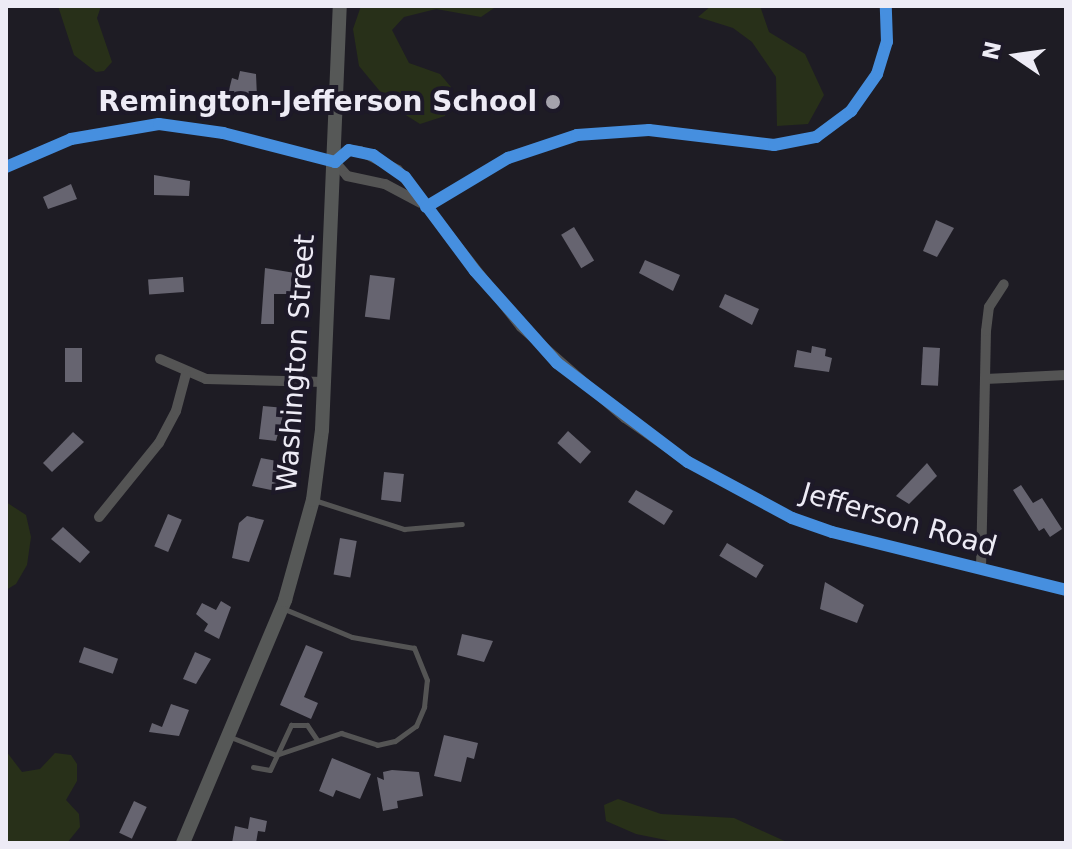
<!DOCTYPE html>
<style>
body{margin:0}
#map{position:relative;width:1072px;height:849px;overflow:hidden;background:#1e1c24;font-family:"DejaVu Sans",sans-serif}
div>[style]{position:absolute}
.green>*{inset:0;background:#283019}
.building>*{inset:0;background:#666470;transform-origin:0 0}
.lane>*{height:5px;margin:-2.5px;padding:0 2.5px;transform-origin:2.5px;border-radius:2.5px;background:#545454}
.street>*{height:10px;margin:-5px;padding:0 5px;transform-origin:5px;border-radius:5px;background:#545454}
.secondary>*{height:14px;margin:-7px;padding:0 7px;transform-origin:7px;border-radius:7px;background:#565857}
.cycleway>*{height:12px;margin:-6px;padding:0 6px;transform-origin:6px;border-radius:6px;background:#468fdf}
.dots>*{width:22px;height:22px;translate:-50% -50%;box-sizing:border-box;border:4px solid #1d1928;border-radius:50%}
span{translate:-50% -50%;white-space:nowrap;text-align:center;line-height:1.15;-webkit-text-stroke:8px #1d1928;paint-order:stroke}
.poi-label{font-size:28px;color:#edebf5;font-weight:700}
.right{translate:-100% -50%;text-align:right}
.street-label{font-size:28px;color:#edebf5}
.frame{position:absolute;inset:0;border:8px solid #edebf5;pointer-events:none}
.north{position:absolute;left:976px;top:16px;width:80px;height:80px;-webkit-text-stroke:6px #1d1928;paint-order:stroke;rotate:283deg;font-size:22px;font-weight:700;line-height:32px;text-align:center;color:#edebf5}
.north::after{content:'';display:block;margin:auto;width:28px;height:36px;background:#edebf5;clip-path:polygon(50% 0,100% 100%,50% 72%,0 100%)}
</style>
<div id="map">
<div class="green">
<div style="clip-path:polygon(58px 6px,101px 6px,97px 18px,112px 62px,104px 71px,96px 72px,74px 55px)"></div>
<div style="clip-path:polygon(361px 6px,497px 6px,481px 17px,436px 9px,404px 17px,392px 30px,409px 63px,440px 74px,451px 87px,445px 116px,420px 124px,393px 107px,359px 66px,353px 29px)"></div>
<div style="clip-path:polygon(711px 6px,760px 6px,769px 32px,805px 54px,824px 95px,808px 124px,777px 126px,776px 77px,752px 42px,733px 28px,698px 17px)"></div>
<div style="clip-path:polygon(6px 502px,26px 515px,31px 537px,27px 565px,16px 584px,6px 590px)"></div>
<div style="clip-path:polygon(6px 751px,22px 772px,40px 769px,55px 753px,71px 755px,77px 764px,77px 781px,66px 800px,79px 814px,80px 827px,67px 843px,6px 843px)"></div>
<div style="clip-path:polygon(618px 799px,661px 814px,734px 818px,789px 843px,681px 843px,636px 834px,606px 821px,604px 805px)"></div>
</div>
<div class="building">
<div style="clip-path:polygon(240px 71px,256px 74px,257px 97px,228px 94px,232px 78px,238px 80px)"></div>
<div style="clip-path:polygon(154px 175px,190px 181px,189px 196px,154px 195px)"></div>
<div style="clip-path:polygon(71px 184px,77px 199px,48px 209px,43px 197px)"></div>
<div style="clip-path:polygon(936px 220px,954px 228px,937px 257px,923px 251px)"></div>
<div style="left:574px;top:227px;width:39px;height:15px;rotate:59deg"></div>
<div style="clip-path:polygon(645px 260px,680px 275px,673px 291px,639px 273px)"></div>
<div style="clip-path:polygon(265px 268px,295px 273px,294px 294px,274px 294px,274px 324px,261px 324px)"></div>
<div style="left:370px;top:275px;width:25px;height:42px;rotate:7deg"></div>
<div style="left:183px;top:277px;width:15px;height:35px;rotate:86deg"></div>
<div style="clip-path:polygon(725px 294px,759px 309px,752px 325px,719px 307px)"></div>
<div style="clip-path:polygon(812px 346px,826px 349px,825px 356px,832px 358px,829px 372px,794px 367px,797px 350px,811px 353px)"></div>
<div style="left:923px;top:347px;width:17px;height:38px;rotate:3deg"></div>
<div style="left:82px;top:348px;width:34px;height:17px;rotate:90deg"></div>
<div style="clip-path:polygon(263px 406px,285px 408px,276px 441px,259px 439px)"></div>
<div style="left:568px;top:431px;width:31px;height:16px;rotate:42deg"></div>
<div style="clip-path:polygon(73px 432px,84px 442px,52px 472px,43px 463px)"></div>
<div style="clip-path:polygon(261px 458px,282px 462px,276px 491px,252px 486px)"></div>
<div style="clip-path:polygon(927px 463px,937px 476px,909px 504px,896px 496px)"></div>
<div style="left:384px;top:472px;width:20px;height:28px;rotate:6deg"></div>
<div style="clip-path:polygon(1021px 485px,1033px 503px,1042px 498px,1062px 529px,1050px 537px,1044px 528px,1039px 531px,1013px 490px)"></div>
<div style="clip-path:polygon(636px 490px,673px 511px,664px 525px,628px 502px)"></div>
<div style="left:168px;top:514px;width:15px;height:35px;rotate:23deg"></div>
<div style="clip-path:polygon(247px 516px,264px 520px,249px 562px,232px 558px,239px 523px)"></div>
<div style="clip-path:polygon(63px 527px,90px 552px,80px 563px,51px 539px)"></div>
<div style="left:340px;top:538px;width:17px;height:37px;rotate:10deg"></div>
<div style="left:727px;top:543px;width:43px;height:15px;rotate:31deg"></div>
<div style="clip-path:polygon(825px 582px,864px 605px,857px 623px,820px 609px)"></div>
<div style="clip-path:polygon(221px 601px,231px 607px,219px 639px,204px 631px,208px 624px,196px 614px,202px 603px,216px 610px)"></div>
<div style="clip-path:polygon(462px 634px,493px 641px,484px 662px,457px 655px)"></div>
<div style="clip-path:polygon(306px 645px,323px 652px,304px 697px,318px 703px,311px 719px,280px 705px)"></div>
<div style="left:84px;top:647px;width:36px;height:16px;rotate:19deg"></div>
<div style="clip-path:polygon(195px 652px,211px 659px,196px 684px,183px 679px)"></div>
<div style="clip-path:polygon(171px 704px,189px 710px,179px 736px,149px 732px,152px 723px,162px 727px)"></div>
<div style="clip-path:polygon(444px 735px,478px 743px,474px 759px,467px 757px,461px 782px,434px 776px)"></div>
<div style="clip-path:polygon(332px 758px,371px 774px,360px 799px,336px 790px,333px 797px,319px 791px)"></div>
<div style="clip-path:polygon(392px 770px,419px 772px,423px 796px,397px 801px,398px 808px,383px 811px,377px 777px,384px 780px,383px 772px)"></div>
<div style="left:134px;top:801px;width:14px;height:35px;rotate:25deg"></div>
<div style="clip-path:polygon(250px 817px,267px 821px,265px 832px,258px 831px,256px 843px,232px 843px,235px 826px,248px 829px)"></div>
</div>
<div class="lane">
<div style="left:314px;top:500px;width:95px;rotate:17.9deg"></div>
<div style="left:404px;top:529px;width:58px;rotate:-4.9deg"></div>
<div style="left:228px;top:736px;width:52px;rotate:21.6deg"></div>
<div style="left:276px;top:755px;width:69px;rotate:-18.7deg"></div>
<div style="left:341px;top:733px;width:38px;rotate:18deg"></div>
<div style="left:377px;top:745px;width:18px;rotate:-13deg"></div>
<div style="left:395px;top:741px;width:26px;rotate:-36deg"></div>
<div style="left:416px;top:726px;width:21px;rotate:-67deg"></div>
<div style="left:424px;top:707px;width:27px;rotate:-84deg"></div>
<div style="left:427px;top:680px;width:35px;rotate:-112deg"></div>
<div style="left:414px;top:648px;width:63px;rotate:-169.9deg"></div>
<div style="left:352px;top:637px;width:76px;rotate:-157.5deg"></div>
<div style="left:253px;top:767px;width:17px;rotate:10deg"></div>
<div style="left:270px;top:770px;width:50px;rotate:-65deg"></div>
<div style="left:291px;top:725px;width:16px"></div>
<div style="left:307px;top:725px;width:18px;rotate:56deg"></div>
</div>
<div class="street">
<div style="left:335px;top:162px;width:18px;rotate:-41deg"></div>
<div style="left:349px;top:150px;width:11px;rotate:5deg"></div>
<div style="left:360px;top:151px;width:42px;rotate:26.6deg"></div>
<div style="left:398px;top:170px;width:199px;rotate:51.9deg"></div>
<div style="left:521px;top:327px;width:138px;rotate:41.2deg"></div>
<div style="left:625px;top:418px;width:77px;rotate:34.9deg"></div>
<div style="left:688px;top:462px;width:118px;rotate:28.3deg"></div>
<div style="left:792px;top:518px;width:42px;rotate:19.3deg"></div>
<div style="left:832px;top:532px;width:241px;rotate:13.9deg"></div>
<div style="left:335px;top:162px;width:18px;rotate:49deg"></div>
<div style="left:347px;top:176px;width:39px;rotate:12deg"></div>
<div style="left:385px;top:184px;width:40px;rotate:28deg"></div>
<div style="left:6px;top:167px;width:71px;rotate:-23.3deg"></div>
<div style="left:71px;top:139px;width:89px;rotate:-9.7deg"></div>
<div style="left:159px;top:124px;width:65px;rotate:8deg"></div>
<div style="left:223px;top:133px;width:116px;rotate:14.5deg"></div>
<div style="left:426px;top:207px;width:96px;rotate:-30.9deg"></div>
<div style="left:508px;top:158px;width:73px;rotate:-18.4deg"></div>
<div style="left:577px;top:135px;width:72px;rotate:-4deg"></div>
<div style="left:649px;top:130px;width:126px;rotate:6.8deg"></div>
<div style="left:774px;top:145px;width:43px;rotate:-10.8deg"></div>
<div style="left:816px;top:137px;width:44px;rotate:-36.6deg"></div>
<div style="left:851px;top:111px;width:45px;rotate:-54.9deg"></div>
<div style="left:877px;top:74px;width:34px;rotate:-73deg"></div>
<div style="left:887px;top:42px;width:36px;rotate:-92deg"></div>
<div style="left:160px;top:359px;width:50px;rotate:23.5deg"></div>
<div style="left:206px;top:379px;width:118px;rotate:1.5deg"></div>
<div style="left:985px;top:379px;width:81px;rotate:-2.8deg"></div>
<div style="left:99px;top:517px;width:95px;rotate:-51deg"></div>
<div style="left:159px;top:443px;width:36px;rotate:-62deg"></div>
<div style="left:176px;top:411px;width:38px;rotate:-75deg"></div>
<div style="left:981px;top:569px;width:238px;rotate:-88.8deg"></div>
<div style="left:986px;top:331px;width:24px;rotate:-83deg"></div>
<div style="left:989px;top:307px;width:27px;rotate:-57deg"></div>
</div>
<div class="secondary">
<div style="left:183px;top:843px;width:264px;rotate:-67.2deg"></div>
<div style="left:285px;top:600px;width:104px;rotate:-74.4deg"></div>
<div style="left:313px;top:500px;width:71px;rotate:-82.7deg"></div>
<div style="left:322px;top:430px;width:424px;rotate:-87.6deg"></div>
</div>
<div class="cycleway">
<div style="left:6px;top:167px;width:71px;rotate:-23.3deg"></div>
<div style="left:71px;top:139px;width:89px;rotate:-9.7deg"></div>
<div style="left:159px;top:124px;width:65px;rotate:8deg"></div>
<div style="left:223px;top:133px;width:116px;rotate:14.5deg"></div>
<div style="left:335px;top:162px;width:18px;rotate:-41deg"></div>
<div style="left:349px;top:150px;width:25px;rotate:12deg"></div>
<div style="left:373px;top:155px;width:39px;rotate:35deg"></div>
<div style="left:405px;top:177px;width:117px;rotate:53.3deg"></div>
<div style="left:475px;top:271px;width:123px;rotate:48.3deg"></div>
<div style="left:557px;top:363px;width:164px;rotate:37.1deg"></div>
<div style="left:688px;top:462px;width:118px;rotate:28.3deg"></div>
<div style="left:792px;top:518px;width:42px;rotate:19.3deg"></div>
<div style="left:832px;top:532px;width:241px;rotate:13.9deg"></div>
<div style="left:426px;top:207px;width:96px;rotate:-30.9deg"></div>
<div style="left:508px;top:158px;width:73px;rotate:-18.4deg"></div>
<div style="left:577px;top:135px;width:72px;rotate:-4deg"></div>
<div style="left:649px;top:130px;width:126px;rotate:6.8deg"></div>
<div style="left:774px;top:145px;width:43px;rotate:-10.8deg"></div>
<div style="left:816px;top:137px;width:44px;rotate:-36.6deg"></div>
<div style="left:851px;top:111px;width:45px;rotate:-54.9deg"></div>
<div style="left:877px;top:74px;width:34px;rotate:-73deg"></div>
<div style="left:887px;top:42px;width:36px;rotate:-92deg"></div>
</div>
<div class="dots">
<div style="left:553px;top:102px;background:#a5a3ac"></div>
</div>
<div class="poi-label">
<span class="right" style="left:537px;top:102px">Remington-Jefferson School</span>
</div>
<div class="street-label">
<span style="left:296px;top:363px;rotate:-86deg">Washington Street</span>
<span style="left:899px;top:520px;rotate:16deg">Jefferson Road</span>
</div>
<div class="frame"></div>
<div class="north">N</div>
</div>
